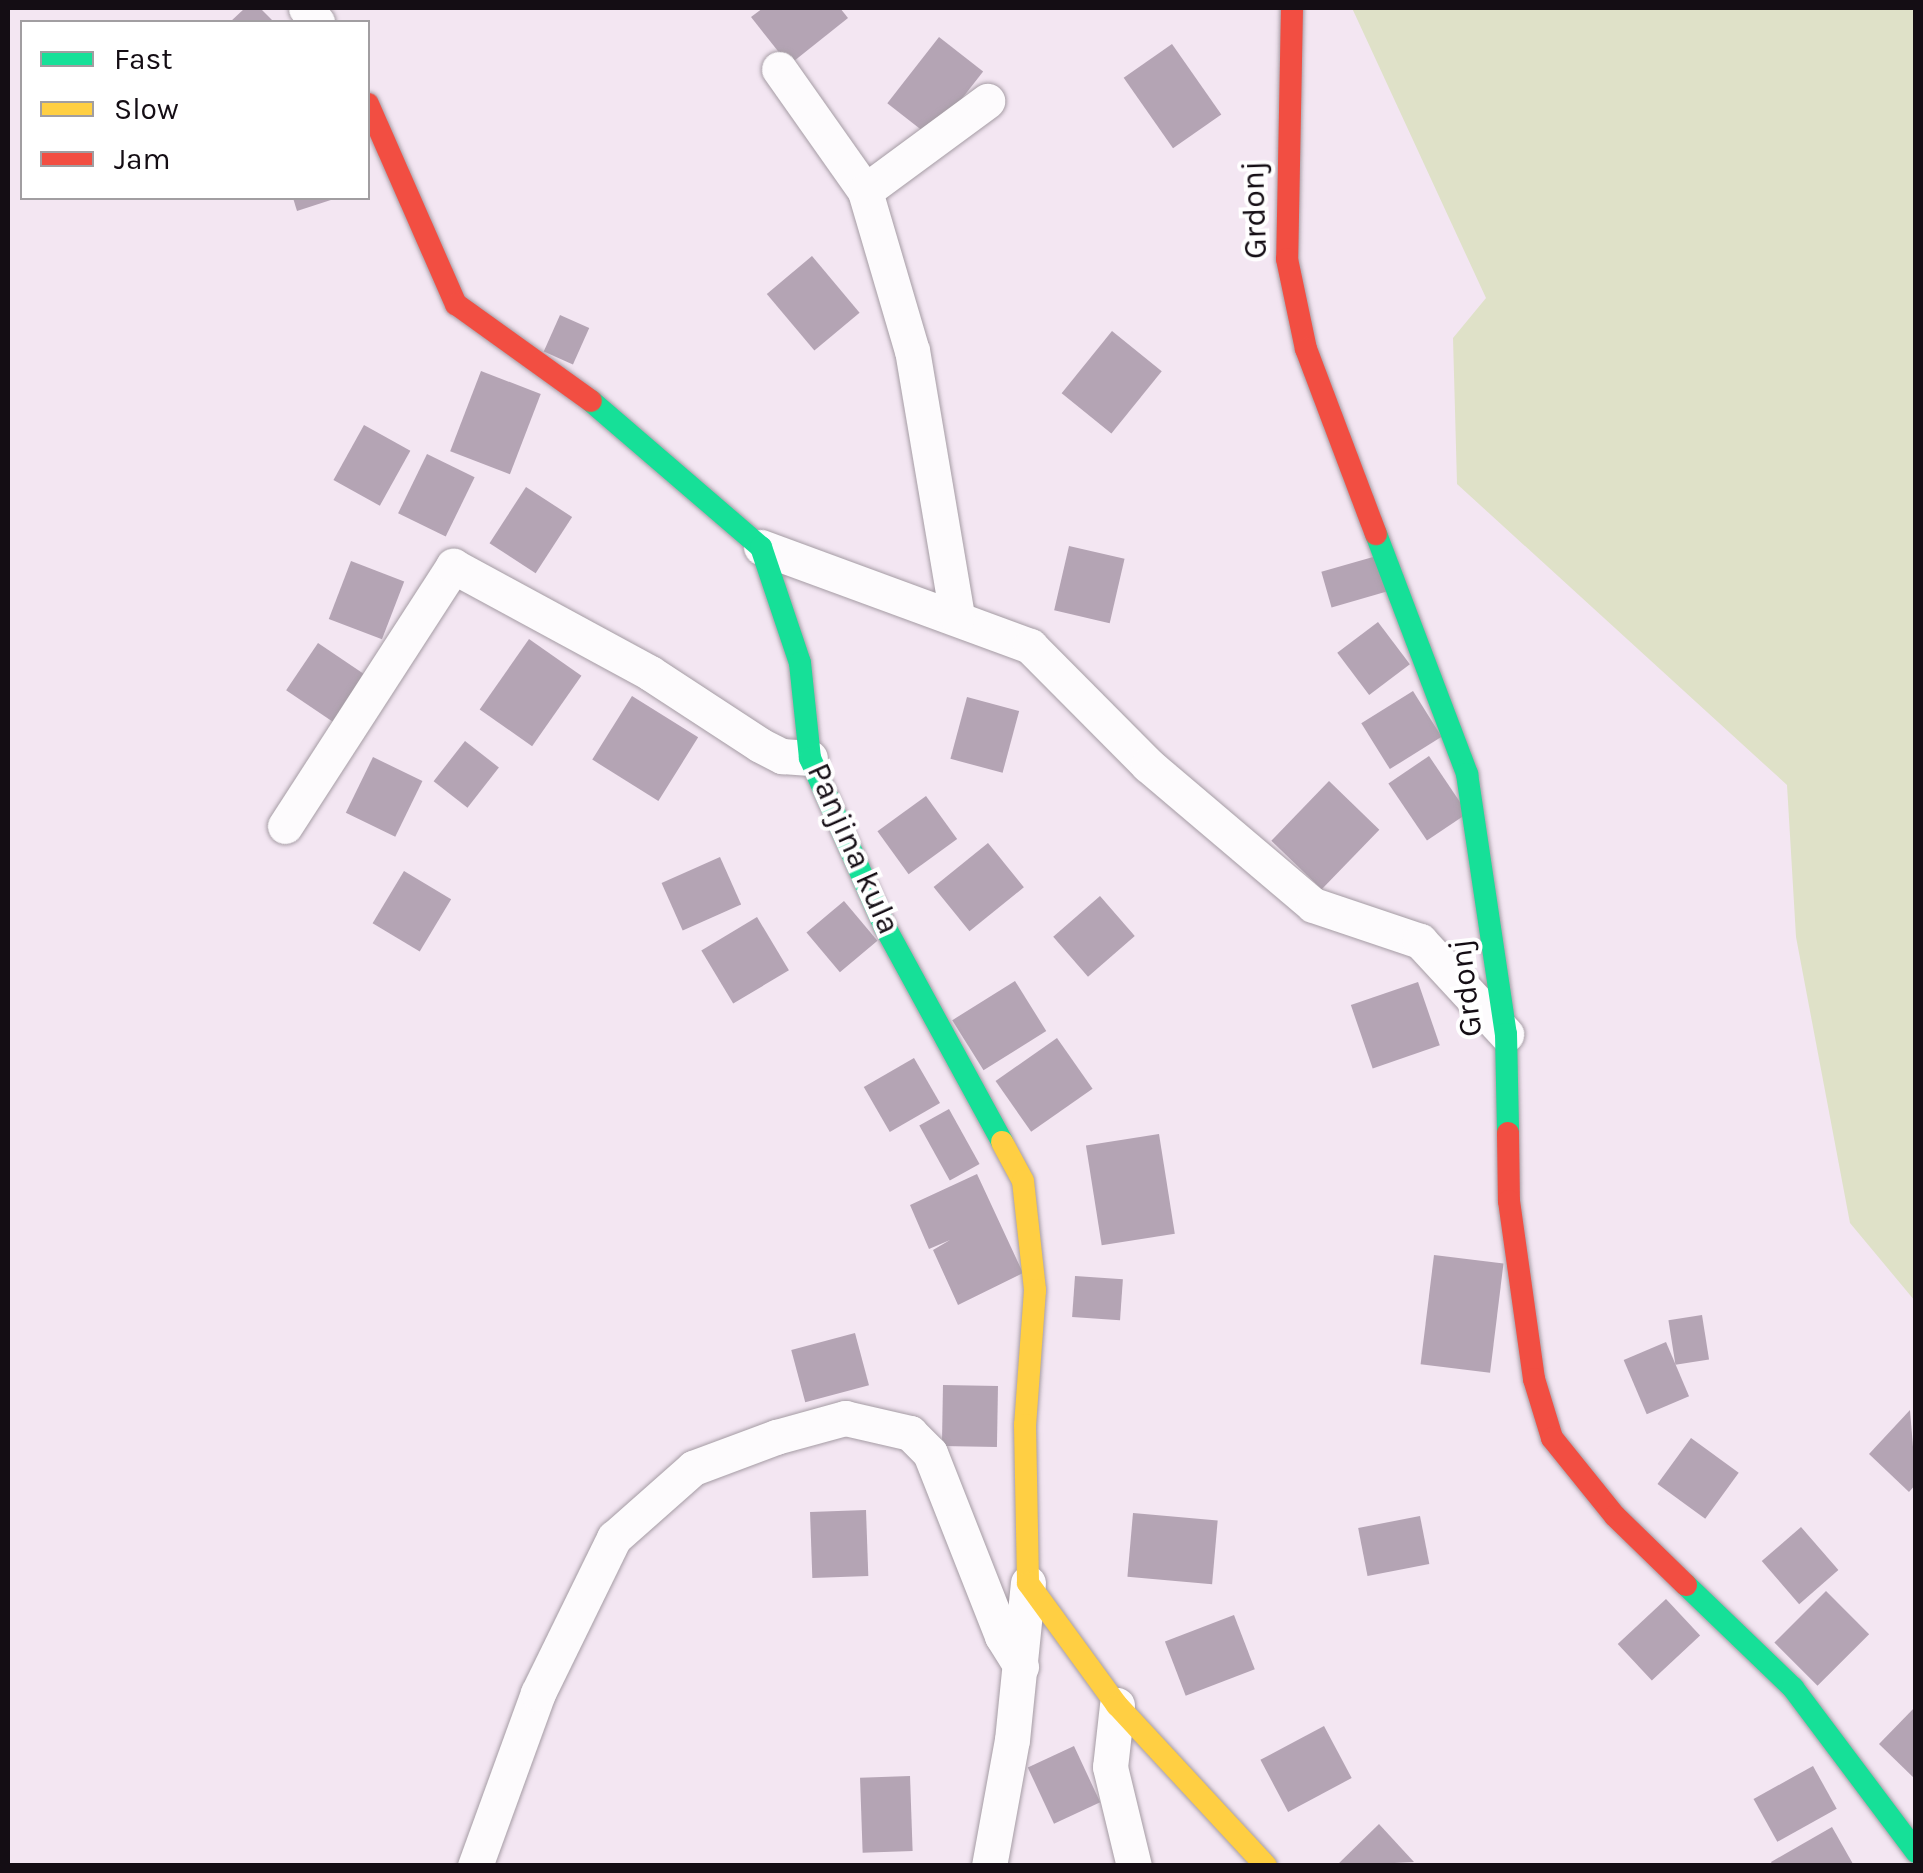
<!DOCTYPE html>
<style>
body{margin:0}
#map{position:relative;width:1923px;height:1873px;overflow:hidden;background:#f3e6f2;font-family:Karla,sans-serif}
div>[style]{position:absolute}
.green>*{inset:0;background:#dfe1c8}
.building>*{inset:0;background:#b4a4b4;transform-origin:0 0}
.roads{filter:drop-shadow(0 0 2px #a59ca4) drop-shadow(0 0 2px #a59ca4)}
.street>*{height:35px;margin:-17.5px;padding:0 17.5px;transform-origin:17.5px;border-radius:17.5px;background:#fdfbfd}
.fast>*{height:22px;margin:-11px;padding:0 11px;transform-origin:11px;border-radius:11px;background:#16e098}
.slow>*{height:22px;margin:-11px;padding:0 11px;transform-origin:11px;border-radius:11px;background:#ffcf43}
.jam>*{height:22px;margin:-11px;padding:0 11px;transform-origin:11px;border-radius:11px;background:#f24e42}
span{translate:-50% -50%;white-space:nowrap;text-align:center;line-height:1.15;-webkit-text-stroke:8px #fff;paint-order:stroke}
.street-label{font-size:32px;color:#140d14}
.frame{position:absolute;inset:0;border:10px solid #140d14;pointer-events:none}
.legend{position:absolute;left:20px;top:20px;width:350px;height:180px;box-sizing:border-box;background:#fff;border:2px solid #a19ea1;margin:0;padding:12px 18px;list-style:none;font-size:30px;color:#140d14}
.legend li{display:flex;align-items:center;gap:20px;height:50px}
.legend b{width:50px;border:2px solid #a19ea1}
</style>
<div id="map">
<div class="green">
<div style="clip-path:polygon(1352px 8px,1915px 8px,1915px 1301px,1850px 1223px,1796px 937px,1787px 785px,1457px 484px,1453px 338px,1486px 298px)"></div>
</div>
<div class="building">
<div style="clip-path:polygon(245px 8px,260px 8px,274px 22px,230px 22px)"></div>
<div style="clip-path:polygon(763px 8px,840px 8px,848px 18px,789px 65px,751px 17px)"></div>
<div style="left:939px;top:37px;width:56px;height:84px;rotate:38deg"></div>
<div style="left:1172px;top:44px;width:86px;height:59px;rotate:55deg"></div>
<div style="clip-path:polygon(293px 198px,337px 198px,297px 211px)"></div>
<div style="left:812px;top:256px;width:74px;height:59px;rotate:50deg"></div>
<div style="left:560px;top:315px;width:32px;height:40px;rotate:24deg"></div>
<div style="left:1112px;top:331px;width:64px;height:80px;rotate:39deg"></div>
<div style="left:481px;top:371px;width:64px;height:86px;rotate:21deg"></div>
<div style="left:364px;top:425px;width:53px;height:63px;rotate:29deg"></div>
<div style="left:427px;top:454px;width:53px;height:66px;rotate:26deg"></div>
<div style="left:526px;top:487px;width:55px;height:67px;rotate:33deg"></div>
<div style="left:1069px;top:546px;width:57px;height:66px;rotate:13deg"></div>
<div style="left:1380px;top:555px;width:37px;height:61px;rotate:74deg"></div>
<div style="left:351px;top:561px;width:57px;height:62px;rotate:21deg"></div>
<div style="left:1378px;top:622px;width:53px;height:51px;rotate:53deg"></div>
<div style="left:529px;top:639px;width:64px;height:86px;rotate:35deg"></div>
<div style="left:318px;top:643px;width:63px;height:57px;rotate:34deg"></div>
<div style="left:1413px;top:691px;width:54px;height:61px;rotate:58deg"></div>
<div style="left:632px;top:696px;width:78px;height:75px;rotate:32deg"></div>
<div style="left:967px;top:697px;width:54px;height:64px;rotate:15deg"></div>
<div style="left:465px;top:741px;width:43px;height:51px;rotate:38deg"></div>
<div style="left:1429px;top:756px;width:69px;height:49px;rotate:56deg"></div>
<div style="left:373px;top:757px;width:55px;height:62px;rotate:26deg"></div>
<div style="left:1329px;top:781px;width:70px;height:83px;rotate:44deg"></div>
<div style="left:926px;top:796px;width:53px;height:60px;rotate:54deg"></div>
<div style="left:988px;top:843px;width:57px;height:70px;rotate:51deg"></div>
<div style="left:720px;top:857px;width:52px;height:64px;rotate:66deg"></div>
<div style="left:404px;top:871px;width:55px;height:61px;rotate:31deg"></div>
<div style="left:1100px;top:896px;width:53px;height:62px;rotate:49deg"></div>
<div style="left:844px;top:901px;width:52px;height:49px;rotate:50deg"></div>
<div style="left:757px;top:917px;width:62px;height:65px;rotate:59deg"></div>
<div style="left:1015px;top:981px;width:59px;height:74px;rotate:58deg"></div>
<div style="left:1418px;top:982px;width:67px;height:71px;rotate:71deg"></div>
<div style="left:1057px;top:1038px;width:62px;height:75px;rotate:55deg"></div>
<div style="left:914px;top:1058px;width:52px;height:58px;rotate:60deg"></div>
<div style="left:949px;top:1109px;width:63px;height:34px;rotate:61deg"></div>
<div style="left:1159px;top:1134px;width:101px;height:74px;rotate:81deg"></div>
<div style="clip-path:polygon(977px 1174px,1023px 1273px,958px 1305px,933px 1250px,950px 1240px,929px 1249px,910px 1205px)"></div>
<div style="left:1434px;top:1255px;width:70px;height:110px;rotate:7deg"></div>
<div style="left:1075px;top:1276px;width:48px;height:41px;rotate:4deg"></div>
<div style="left:1702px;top:1315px;width:45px;height:34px;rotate:81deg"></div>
<div style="left:855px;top:1333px;width:54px;height:66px;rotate:75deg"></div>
<div style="left:1666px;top:1342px;width:59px;height:46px;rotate:67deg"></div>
<div style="left:943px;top:1385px;width:55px;height:61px;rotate:1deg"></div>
<div style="clip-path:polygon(1910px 1410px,1916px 1484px,1909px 1492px,1869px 1454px)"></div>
<div style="left:1691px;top:1438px;width:59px;height:57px;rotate:36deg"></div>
<div style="left:866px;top:1510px;width:66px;height:56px;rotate:88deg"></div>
<div style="left:1133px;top:1513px;width:85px;height:64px;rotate:5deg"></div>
<div style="left:1420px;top:1516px;width:49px;height:63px;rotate:79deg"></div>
<div style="left:1801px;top:1527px;width:57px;height:52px;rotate:49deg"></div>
<div style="left:1826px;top:1591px;width:61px;height:73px;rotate:45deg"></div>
<div style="left:1666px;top:1599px;width:50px;height:66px;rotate:47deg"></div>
<div style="left:1234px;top:1615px;width:58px;height:74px;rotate:69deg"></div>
<div style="clip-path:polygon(1916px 1706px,1916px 1780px,1879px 1744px)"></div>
<div style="left:1324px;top:1726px;width:59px;height:72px;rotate:62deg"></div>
<div style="left:1074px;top:1746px;width:62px;height:51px;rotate:65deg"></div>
<div style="left:1813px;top:1766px;width:49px;height:68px;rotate:61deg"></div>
<div style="left:910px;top:1776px;width:75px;height:50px;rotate:88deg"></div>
<div style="clip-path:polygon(1379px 1824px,1414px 1862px,1336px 1866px)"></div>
<div style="clip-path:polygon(1832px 1827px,1853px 1864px,1773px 1866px,1771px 1862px)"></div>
</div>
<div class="roads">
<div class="street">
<div style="left:306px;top:8px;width:18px;rotate:52deg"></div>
<div style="left:779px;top:69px;width:149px;rotate:54.8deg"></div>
<div style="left:761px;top:547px;width:287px;rotate:20.2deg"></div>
<div style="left:1030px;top:646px;width:168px;rotate:45.2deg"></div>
<div style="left:1148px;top:765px;width:216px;rotate:40.3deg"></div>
<div style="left:1313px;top:905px;width:113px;rotate:18.6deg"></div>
<div style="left:1420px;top:941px;width:127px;rotate:47.2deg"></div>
<div style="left:957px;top:616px;width:269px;rotate:-99.6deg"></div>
<div style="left:912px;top:351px;width:167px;rotate:-106.4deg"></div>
<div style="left:865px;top:191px;width:152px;rotate:-36.4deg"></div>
<div style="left:285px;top:826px;width:310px;rotate:-57.1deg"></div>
<div style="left:453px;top:566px;width:224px;rotate:28.5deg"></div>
<div style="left:650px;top:673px;width:131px;rotate:33.2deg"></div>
<div style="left:760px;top:745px;width:25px;rotate:27deg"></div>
<div style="left:782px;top:756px;width:28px;rotate:4deg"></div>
<div style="left:1117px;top:1705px;width:62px;rotate:96.4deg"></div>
<div style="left:1110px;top:1767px;width:102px;rotate:76.4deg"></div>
<div style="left:475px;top:1866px;width:184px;rotate:-70deg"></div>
<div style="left:538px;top:1693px;width:173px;rotate:-63.9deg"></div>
<div style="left:614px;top:1538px;width:106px;rotate:-41.5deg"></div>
<div style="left:693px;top:1468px;width:89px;rotate:-20.5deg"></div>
<div style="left:776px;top:1437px;width:72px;rotate:-15.4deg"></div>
<div style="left:845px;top:1418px;width:67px;rotate:13deg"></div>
<div style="left:910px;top:1433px;width:28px;rotate:45deg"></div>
<div style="left:930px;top:1453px;width:197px;rotate:68.5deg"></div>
<div style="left:1002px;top:1636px;width:36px;rotate:58deg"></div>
<div style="left:989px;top:1866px;width:128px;rotate:-79.7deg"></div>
<div style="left:1012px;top:1740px;width:158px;rotate:-84.2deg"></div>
</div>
<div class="fast">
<div style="left:591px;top:401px;width:224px;rotate:40.7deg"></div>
<div style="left:761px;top:547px;width:122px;rotate:71.4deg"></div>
<div style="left:800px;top:663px;width:96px;rotate:84deg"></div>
<div style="left:810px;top:758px;width:185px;rotate:66.1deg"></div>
<div style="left:885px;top:927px;width:245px;rotate:61.4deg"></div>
<div style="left:1376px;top:534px;width:257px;rotate:69.2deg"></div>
<div style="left:1467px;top:774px;width:263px;rotate:81.5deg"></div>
<div style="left:1506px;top:1034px;width:99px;rotate:88.8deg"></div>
<div style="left:1686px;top:1585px;width:149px;rotate:43.9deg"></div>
<div style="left:1793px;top:1688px;width:205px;rotate:53.1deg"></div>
</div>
<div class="slow">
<div style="left:1002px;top:1142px;width:44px;rotate:61.7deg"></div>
<div style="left:1023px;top:1181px;width:110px;rotate:83.7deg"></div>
<div style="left:1035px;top:1290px;width:135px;rotate:94.2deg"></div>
<div style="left:1025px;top:1425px;width:158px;rotate:88.9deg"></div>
<div style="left:1028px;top:1583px;width:151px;rotate:53.9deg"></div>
<div style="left:1117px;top:1705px;width:219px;rotate:47.2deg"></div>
</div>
<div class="jam">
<div style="left:1292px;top:8px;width:251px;rotate:91.1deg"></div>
<div style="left:1287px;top:259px;width:92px;rotate:78.1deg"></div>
<div style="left:1306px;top:349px;width:198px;rotate:69.3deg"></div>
<div style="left:368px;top:104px;width:219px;rotate:66.3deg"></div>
<div style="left:456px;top:304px;width:166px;rotate:35.7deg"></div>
<div style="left:1508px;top:1133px;width:68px;rotate:89.2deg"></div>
<div style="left:1509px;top:1201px;width:180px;rotate:82deg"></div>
<div style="left:1534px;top:1379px;width:62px;rotate:73deg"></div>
<div style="left:1552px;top:1438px;width:100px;rotate:51.1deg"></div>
<div style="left:1615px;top:1516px;width:99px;rotate:44.2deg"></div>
</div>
</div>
<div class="street-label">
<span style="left:1255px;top:210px;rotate:-92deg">Grdonj</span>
<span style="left:853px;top:849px;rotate:66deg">Panjina kula</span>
<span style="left:1466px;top:988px;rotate:-97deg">Grdonj</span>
</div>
<div class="frame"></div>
<ul class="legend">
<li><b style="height:12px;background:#16e098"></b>Fast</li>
<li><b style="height:12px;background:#ffcf43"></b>Slow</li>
<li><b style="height:12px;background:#f24e42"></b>Jam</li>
</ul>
</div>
